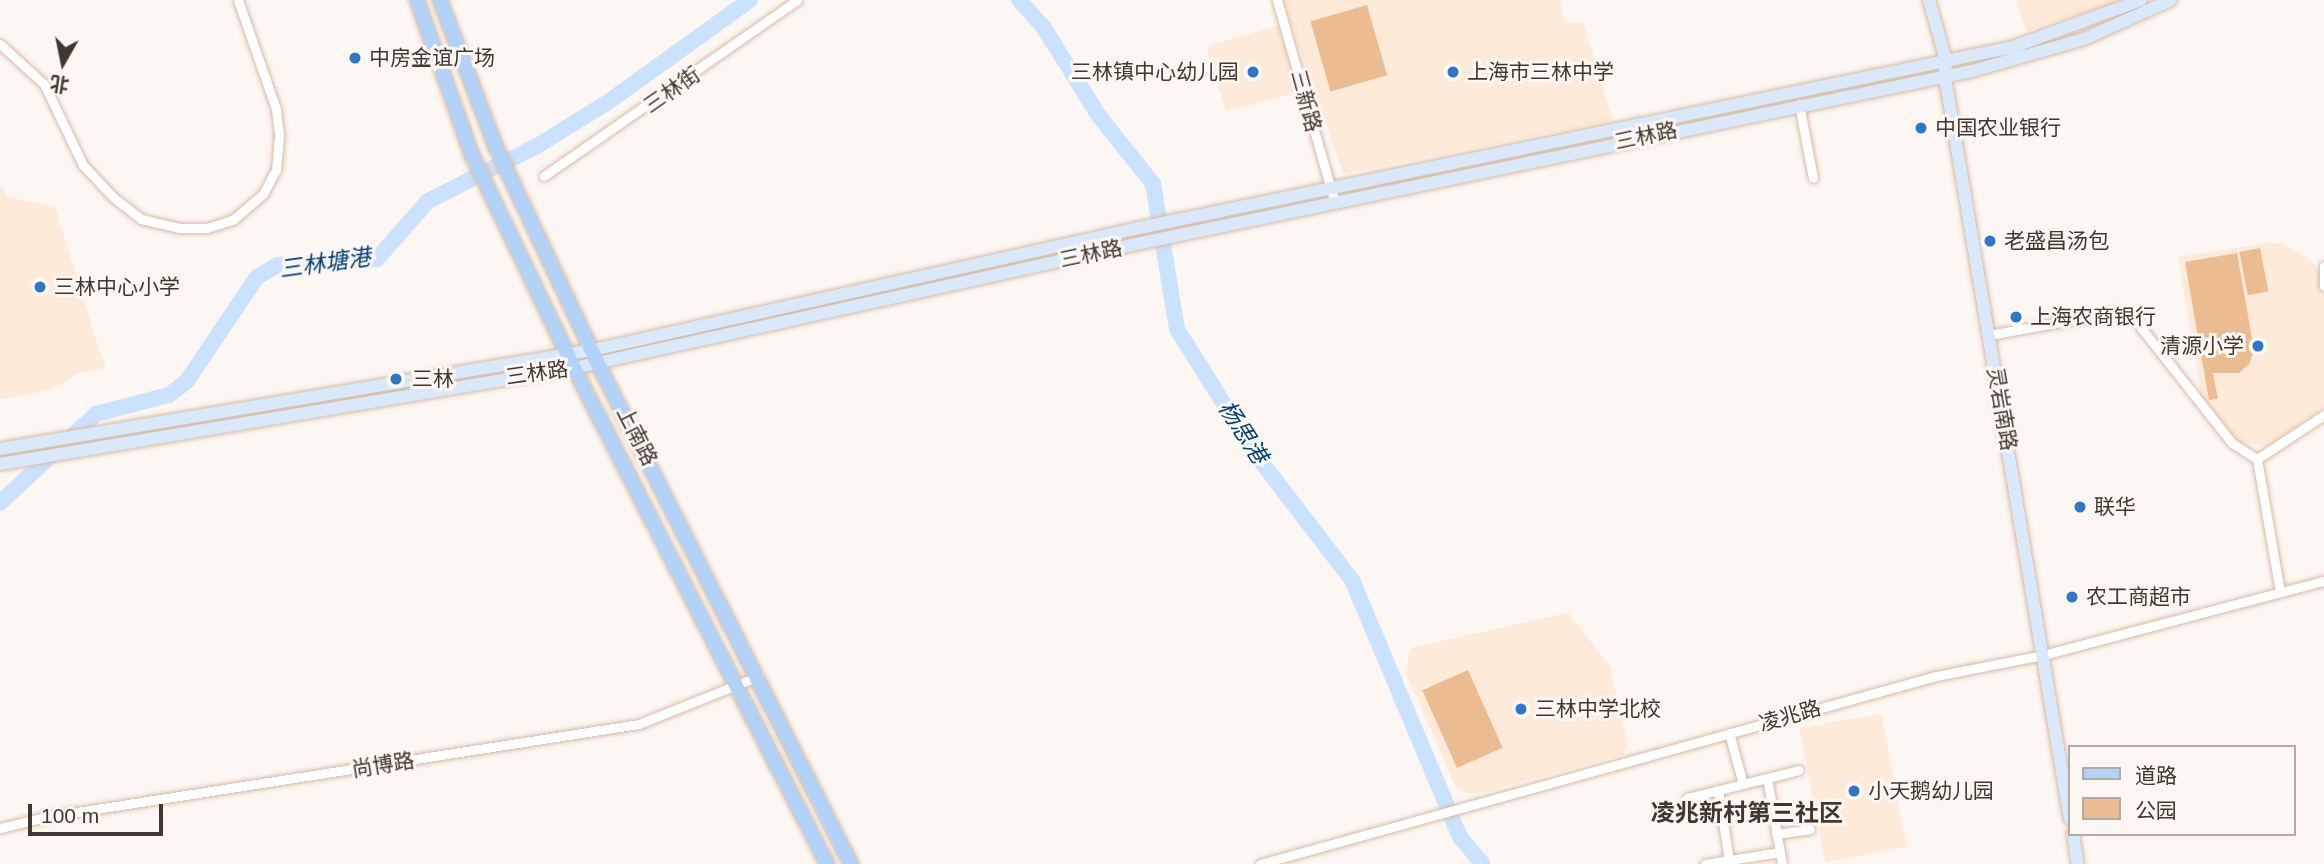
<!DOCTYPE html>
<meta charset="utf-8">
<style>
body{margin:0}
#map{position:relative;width:2324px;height:864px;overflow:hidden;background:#fcf7f2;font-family:Arial,"Noto Sans SC",sans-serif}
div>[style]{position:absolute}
.built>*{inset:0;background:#feead8;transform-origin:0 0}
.green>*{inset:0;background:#ebbc91;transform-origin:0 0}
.river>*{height:16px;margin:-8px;padding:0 8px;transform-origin:8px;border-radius:8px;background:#cbe2fe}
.roads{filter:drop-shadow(0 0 2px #d6bba3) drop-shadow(0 0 2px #d6bba3)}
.street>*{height:9px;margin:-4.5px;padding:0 4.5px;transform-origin:4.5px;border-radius:4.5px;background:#fff}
.secondary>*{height:12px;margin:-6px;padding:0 6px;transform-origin:6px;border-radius:6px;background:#d9e8fb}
.primary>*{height:14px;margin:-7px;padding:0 7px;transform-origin:7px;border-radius:7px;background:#b2d2f7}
.dots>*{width:19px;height:19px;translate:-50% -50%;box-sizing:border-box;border:4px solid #fcf7f2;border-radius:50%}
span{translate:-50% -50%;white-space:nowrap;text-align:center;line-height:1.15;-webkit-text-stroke:6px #fcf7f2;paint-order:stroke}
.poi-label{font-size:21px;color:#42372e}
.left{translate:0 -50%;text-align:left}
.right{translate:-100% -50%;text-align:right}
.street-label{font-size:21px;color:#42372e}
.water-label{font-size:23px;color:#01407b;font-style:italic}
.quarter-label{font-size:24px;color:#42372e;font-weight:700}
.legend{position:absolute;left:2068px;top:745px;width:228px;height:91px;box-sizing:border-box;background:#fcf7f2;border:2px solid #b2aaa4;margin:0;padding:9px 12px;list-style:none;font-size:21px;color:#42372e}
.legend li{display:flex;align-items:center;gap:14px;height:35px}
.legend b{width:35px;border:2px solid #b2aaa4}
.north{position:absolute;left:28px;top:28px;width:70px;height:70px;-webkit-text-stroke:5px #fcf7f2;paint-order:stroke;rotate:189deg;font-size:19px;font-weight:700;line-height:28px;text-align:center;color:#42372e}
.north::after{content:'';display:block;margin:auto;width:24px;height:32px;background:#42372e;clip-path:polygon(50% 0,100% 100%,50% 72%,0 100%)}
.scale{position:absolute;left:28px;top:804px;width:135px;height:32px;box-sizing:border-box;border:4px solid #42372e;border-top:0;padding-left:9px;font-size:21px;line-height:24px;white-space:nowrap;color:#42372e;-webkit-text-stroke:5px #fcf7f2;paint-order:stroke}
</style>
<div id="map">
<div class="built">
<div style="clip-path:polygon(1283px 0,1559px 0,1564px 22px,1583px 23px,1613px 121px,1343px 174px)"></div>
<div style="clip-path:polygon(2016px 0,2124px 0,2026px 31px)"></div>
<div style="clip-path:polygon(1278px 26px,1299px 92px,1226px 111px,1207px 51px,1210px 45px)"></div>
<div style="clip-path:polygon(0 185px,8px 197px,55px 207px,105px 368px,79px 373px,50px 390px,0 399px)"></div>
<div style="clip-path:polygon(2265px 243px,2282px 243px,2310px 259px,2318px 270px,2324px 298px,2324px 408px,2266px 446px,2236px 441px,2201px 394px,2178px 257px)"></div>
<div style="clip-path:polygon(1568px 613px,1610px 666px,1628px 746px,1623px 755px,1476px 794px,1463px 792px,1454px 784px,1406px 672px,1411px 648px)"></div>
<div style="left:1881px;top:713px;width:136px;height:83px;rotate:79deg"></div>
</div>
<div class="green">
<div style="left:1367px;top:5px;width:73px;height:59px;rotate:74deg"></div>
<div style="left:2260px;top:248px;width:44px;height:21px;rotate:79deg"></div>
<div style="clip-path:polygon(2237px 253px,2254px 349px,2250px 363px,2239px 373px,2213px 373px,2218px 399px,2209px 400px,2185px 262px)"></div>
<div style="left:1468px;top:670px;width:85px;height:50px;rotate:66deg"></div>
</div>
<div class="river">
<div style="left:1019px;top:0;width:38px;rotate:48deg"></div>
<div style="left:1044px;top:28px;width:104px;rotate:58deg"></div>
<div style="left:1099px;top:116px;width:87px;rotate:51.5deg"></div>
<div style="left:1153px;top:184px;width:147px;rotate:80.6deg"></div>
<div style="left:1177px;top:329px;width:149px;rotate:57.9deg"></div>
<div style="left:1256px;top:455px;width:158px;rotate:52.5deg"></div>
<div style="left:1352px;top:580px;width:279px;rotate:67.2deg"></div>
<div style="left:1460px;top:837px;width:35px;rotate:50deg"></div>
<div style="left:0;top:503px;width:131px;rotate:-42.8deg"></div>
<div style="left:96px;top:414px;width:75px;rotate:-14.6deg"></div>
<div style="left:169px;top:395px;width:23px;rotate:-38deg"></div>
<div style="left:187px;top:381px;width:125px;rotate:-56.1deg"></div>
<div style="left:257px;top:277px;width:24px;rotate:-30deg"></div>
<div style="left:278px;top:265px;width:99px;rotate:-3.5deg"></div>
<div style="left:377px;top:259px;width:77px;rotate:-48.7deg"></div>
<div style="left:428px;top:201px;width:122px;rotate:-26.8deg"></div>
<div style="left:537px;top:146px;width:84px;rotate:-31.8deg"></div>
<div style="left:608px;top:102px;width:175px;rotate:-35.7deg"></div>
</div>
<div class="roads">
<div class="street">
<div style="left:1277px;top:0;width:211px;rotate:74.1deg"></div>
<div style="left:0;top:44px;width:59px;rotate:42.3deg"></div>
<div style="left:44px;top:84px;width:90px;rotate:64.3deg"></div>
<div style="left:83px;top:165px;width:44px;rotate:46.8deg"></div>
<div style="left:113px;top:197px;width:36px;rotate:38deg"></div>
<div style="left:141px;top:219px;width:39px;rotate:13deg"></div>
<div style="left:179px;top:228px;width:28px"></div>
<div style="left:207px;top:228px;width:28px;rotate:-18deg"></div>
<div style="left:234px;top:219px;width:38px;rotate:-41deg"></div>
<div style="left:263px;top:194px;width:27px;rotate:-62deg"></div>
<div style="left:276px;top:170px;width:36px;rotate:-85deg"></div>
<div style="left:279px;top:134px;width:25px;rotate:-97deg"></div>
<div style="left:276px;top:109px;width:115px;rotate:-109.2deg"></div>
<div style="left:1799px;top:104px;width:75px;rotate:79.3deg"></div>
<div style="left:544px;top:176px;width:308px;rotate:-34.8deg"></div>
<div style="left:2324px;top:266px;width:20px;rotate:90deg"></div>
<div style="left:1989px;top:335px;width:128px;rotate:-10.3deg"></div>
<div style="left:2115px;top:312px;width:16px;rotate:11deg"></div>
<div style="left:2131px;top:315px;width:163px;rotate:51.7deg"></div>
<div style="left:2232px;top:443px;width:30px;rotate:33deg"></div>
<div style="left:2280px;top:592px;width:135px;rotate:-99.8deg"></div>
<div style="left:2257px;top:459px;width:80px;rotate:-33.3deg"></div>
<div style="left:1729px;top:733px;width:53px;rotate:74.6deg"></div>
<div style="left:1767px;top:778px;width:87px;rotate:80.1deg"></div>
<div style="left:1718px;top:790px;width:71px;rotate:81.1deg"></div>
<div style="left:1687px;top:798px;width:115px;rotate:-14deg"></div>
<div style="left:0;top:828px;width:46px;rotate:-13.7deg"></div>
<div style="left:45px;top:817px;width:601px;rotate:-8.9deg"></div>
<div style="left:639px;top:724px;width:129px;rotate:-21.8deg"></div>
<div style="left:1776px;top:834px;width:34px;rotate:-8deg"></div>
<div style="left:1260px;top:864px;width:702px;rotate:-15.54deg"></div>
<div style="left:1936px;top:676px;width:109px;rotate:-11.1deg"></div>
<div style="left:2043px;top:655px;width:291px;rotate:-14.8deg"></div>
<div style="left:1705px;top:864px;width:76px;rotate:-9.1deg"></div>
</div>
<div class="secondary">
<div style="left:1929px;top:0;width:63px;rotate:74.4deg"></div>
<div style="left:1946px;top:61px;width:16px;rotate:94deg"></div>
<div style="left:1945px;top:77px;width:752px;rotate:80.44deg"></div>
<div style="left:0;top:449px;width:601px;rotate:-9.48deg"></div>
<div style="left:593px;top:350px;width:559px;rotate:-12.6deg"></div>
<div style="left:1139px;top:228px;width:893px;rotate:-11.7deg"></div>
<div style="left:2013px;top:47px;width:136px;rotate:-20.2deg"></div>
<div style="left:0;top:464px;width:582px;rotate:-9.49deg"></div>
<div style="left:574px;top:368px;width:581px;rotate:-12.43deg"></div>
<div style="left:1141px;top:243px;width:849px;rotate:-11.69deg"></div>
<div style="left:1972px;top:71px;width:116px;rotate:-15.9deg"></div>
<div style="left:2084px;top:39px;width:95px;rotate:-24.1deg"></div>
<div style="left:2073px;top:834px;width:30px;rotate:81deg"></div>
</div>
<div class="primary">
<div style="left:417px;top:0;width:164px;rotate:70.5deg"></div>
<div style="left:472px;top:155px;width:236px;rotate:64.4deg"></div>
<div style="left:574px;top:368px;width:557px;rotate:62.97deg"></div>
<div style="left:440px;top:0;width:155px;rotate:69.2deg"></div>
<div style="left:495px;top:145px;width:240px;rotate:64.8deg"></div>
<div style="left:597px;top:362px;width:563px;rotate:63.16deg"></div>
</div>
</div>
<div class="dots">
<div style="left:355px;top:58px;background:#2c77c7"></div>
<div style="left:1253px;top:72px;background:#2c77c7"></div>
<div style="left:1453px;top:72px;background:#2c77c7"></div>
<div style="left:1921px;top:128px;background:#2c77c7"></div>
<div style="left:1990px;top:241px;background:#2c77c7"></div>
<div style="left:40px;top:287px;background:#2c77c7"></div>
<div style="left:2016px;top:317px;background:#2c77c7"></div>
<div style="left:2258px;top:346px;background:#2c77c7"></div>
<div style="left:396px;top:379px;background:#2c77c7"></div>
<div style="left:2080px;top:507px;background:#2c77c7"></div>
<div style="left:2072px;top:597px;background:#2c77c7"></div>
<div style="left:1521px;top:709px;background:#2c77c7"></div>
<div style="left:1854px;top:791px;background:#2c77c7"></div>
</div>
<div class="poi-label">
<span class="left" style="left:369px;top:58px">中房金谊广场</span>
<span class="right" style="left:1239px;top:72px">三林镇中心幼儿园</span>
<span class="left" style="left:1467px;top:72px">上海市三林中学</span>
<span class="left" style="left:1935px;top:128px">中国农业银行</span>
<span class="left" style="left:2004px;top:241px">老盛昌汤包</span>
<span class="left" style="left:54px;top:287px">三林中心小学</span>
<span class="left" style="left:2030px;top:317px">上海农商银行</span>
<span class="right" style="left:2244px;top:346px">清源小学</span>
<span class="left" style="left:412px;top:379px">三林</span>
<span class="left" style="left:2094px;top:507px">联华</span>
<span class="left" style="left:2086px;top:597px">农工商超市</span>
<span class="left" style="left:1535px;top:709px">三林中学北校</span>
<span class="left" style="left:1868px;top:791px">小天鹅幼儿园</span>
</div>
<div class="street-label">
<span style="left:672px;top:90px;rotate:-35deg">三林街</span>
<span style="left:1306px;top:101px;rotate:75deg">三新路</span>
<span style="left:1646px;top:136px;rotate:-12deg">三林路</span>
<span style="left:1091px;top:254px;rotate:-12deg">三林路</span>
<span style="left:537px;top:373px;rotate:-8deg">三林路</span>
<span style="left:2002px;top:409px;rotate:80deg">灵岩南路</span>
<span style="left:637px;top:436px;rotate:63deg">上南路</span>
<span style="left:1790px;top:716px;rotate:-16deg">凌兆路</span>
<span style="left:383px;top:765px;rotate:-9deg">尚博路</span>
</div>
<div class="water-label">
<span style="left:325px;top:263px;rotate:-8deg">三林塘港</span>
<span style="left:1243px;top:432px;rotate:57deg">杨思港</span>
</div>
<div class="quarter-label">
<span style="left:1747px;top:813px">凌兆新村第三社区</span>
</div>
<ul class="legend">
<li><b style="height:9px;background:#b2d2f7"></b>道路</li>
<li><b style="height:19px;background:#ebbc91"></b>公园</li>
</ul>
<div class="north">北</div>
<div class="scale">100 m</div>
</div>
